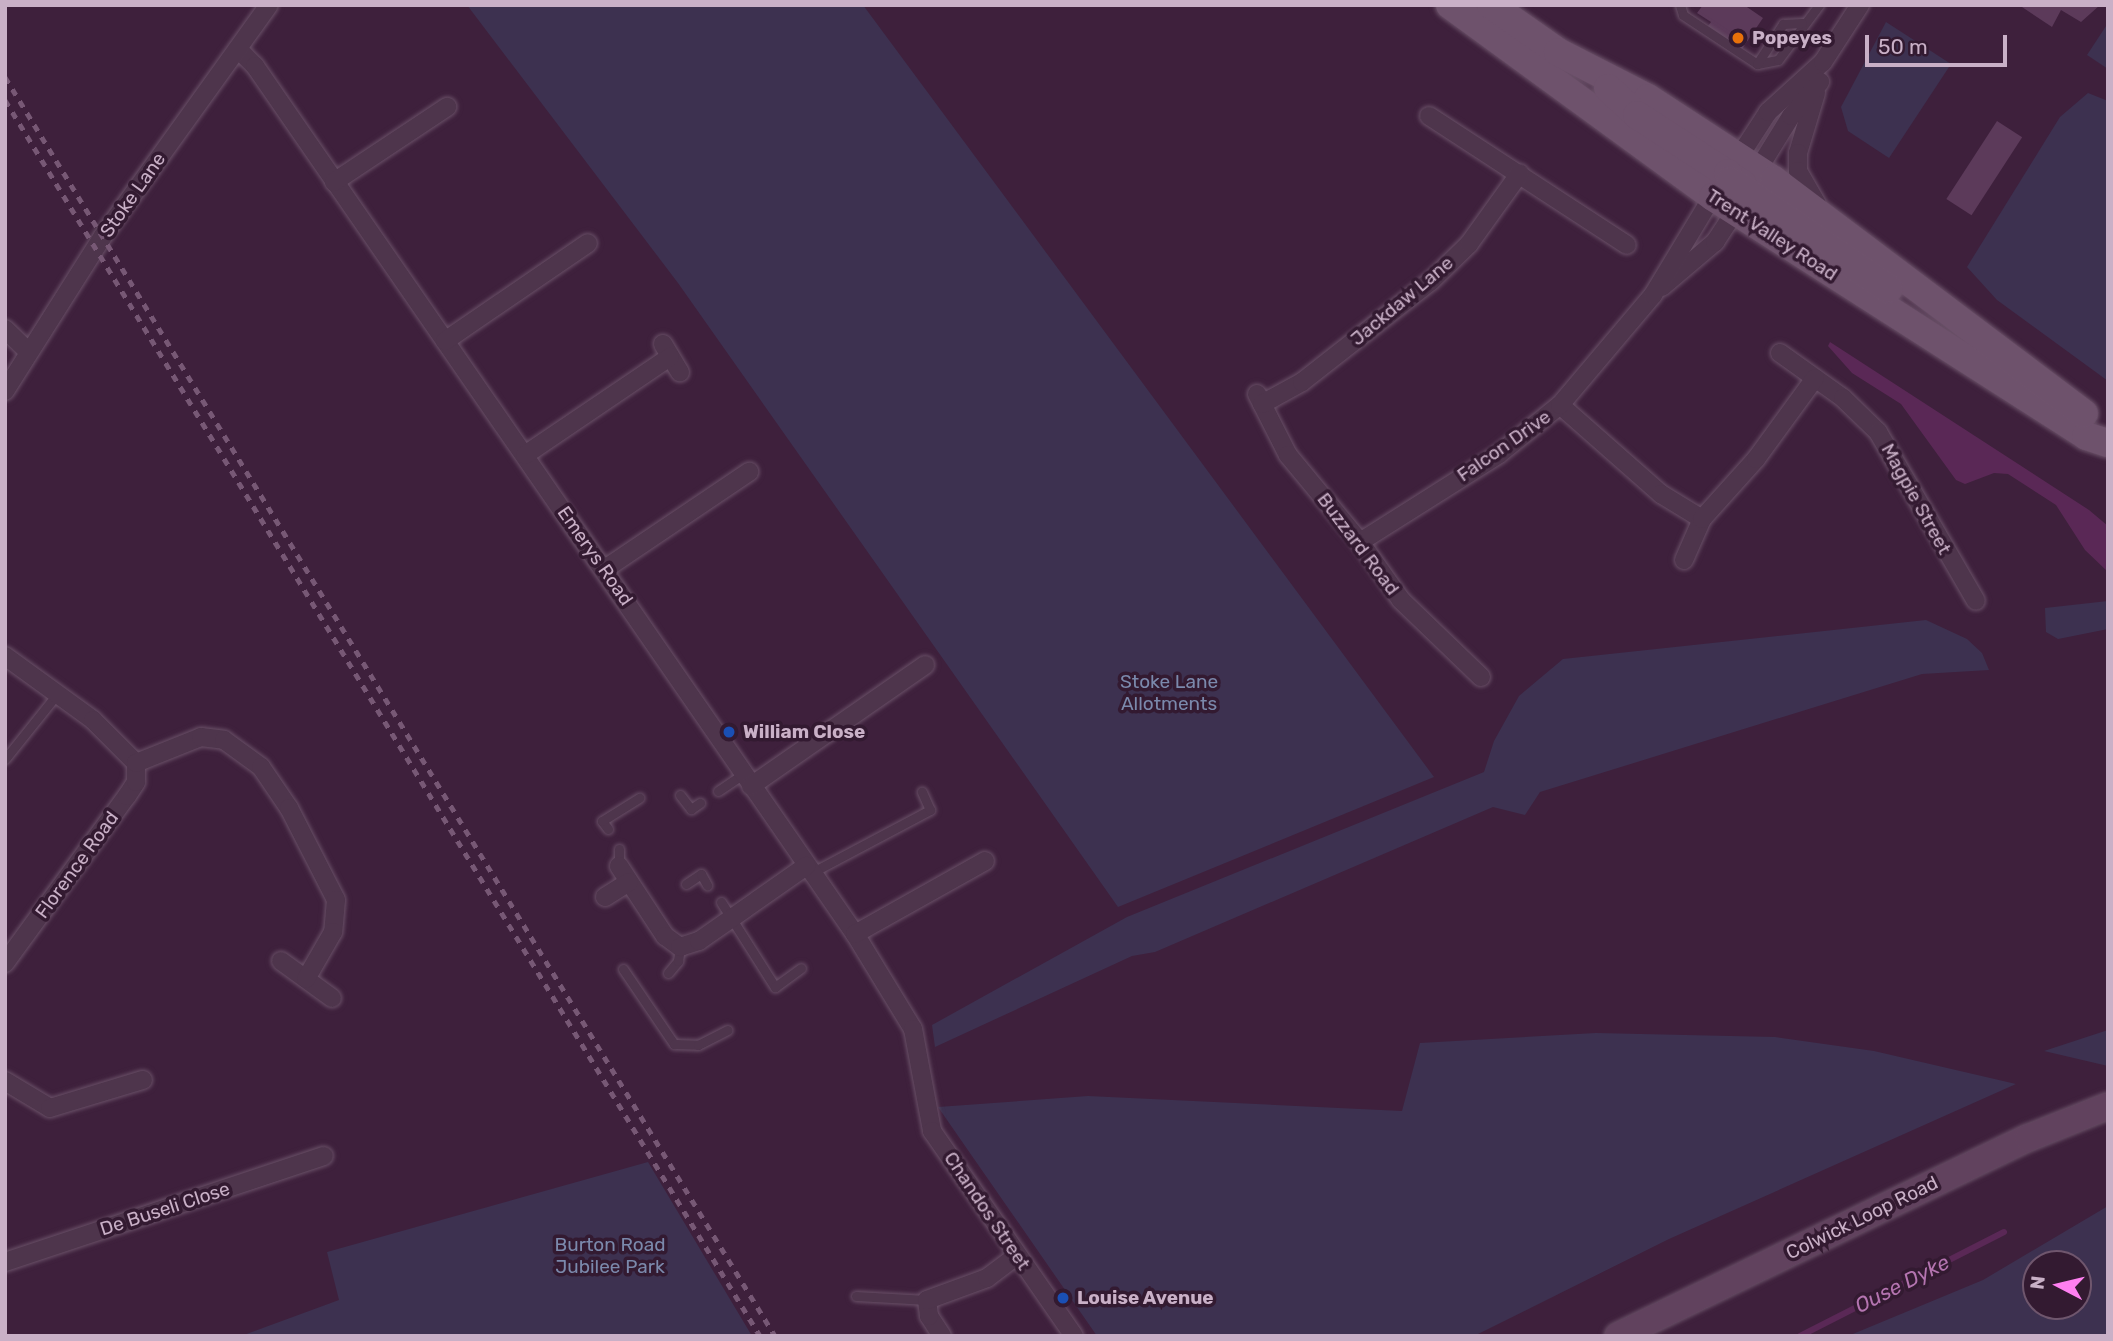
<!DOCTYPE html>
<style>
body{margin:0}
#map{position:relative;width:2113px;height:1341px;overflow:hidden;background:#3e203c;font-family:Rubik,sans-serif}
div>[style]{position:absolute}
.green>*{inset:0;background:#3d3150}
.water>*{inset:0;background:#5a2856}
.stream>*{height:6px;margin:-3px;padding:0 3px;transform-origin:3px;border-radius:3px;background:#5a2856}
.building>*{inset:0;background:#5c3a5a;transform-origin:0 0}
.roads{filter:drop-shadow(0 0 2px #695067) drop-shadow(0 0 2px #695067)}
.service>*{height:9px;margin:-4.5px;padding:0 4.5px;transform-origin:4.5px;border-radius:4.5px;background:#4e354c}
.minor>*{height:18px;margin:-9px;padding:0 9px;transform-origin:9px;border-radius:9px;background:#4e354c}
.secondary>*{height:26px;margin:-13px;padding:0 13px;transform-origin:13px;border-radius:13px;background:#61425e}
.primary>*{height:28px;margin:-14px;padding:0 14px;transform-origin:14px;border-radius:14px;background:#6e526c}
.rail>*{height:5px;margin-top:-2.5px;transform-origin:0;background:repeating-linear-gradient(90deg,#775875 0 7px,transparent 0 14px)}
.dots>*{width:19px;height:19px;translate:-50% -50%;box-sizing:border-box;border:4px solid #331a31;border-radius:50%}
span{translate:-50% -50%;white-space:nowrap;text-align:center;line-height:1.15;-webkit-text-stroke:7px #331a31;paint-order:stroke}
.poi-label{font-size:19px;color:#c9b0c7;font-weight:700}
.left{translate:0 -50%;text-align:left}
.street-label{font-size:19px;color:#c9b0c7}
.park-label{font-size:19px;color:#7b89ac}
.water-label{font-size:21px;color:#b474b0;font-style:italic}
.frame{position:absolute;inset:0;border:7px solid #c9b0c7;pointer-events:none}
.north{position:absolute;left:2022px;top:1250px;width:70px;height:70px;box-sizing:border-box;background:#331a31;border:2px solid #6f566d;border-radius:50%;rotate:277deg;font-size:19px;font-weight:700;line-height:28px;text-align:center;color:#c9b0c7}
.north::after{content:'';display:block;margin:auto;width:24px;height:32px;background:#ff7ff1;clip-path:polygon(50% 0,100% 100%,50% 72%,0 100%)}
.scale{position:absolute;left:1865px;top:35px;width:142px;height:32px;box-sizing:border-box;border:4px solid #c9b0c7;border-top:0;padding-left:9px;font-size:21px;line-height:24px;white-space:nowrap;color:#c9b0c7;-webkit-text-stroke:5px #331a31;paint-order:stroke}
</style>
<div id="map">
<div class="green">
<div style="clip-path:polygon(467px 5px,863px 5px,1434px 777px,1118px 907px,678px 283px)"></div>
<div style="clip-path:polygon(1886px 22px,1951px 64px,1889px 158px,1848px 131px,1841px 107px)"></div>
<div style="clip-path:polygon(2108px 23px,2108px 69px,2087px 55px)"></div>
<div style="clip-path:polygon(2088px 93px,2108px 101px,2108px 381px,1997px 300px,1967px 267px,2060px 117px)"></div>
<div style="clip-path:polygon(2108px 601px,2108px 629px,2058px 639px,2046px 632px,2045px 608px)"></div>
<div style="clip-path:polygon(1926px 620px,1967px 639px,1982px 653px,1989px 670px,1922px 674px,1540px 792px,1525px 815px,1493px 807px,1155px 952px,1132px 956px,935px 1047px,932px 1025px,1127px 917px,1484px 772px,1494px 741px,1519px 696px,1563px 659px)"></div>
<div style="clip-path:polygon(2108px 1030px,2108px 1066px,2044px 1051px)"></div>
<div style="clip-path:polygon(1596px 1033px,1775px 1037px,1874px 1051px,2016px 1084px,1669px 1239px,1474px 1336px,1097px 1336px,938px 1107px,1088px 1096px,1402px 1111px,1420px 1043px)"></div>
<div style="clip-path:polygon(648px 1162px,752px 1336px,241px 1336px,339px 1300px,327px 1252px)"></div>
<div style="clip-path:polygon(evenodd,2108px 1206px,2108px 1336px,1848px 1336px,1983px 1280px,2108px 1206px,2036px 1264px,2078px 1264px,2078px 1306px,2036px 1306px,2036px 1264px)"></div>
</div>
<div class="water">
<div style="clip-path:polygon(1830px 342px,2089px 510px,2108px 526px,2108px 572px,2085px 550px,2056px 505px,2008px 474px,1994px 473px,1965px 484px,1956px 480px,1901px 404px,1852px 373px,1828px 346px)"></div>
</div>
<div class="stream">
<div style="left:1800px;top:1336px;width:229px;rotate:-27deg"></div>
</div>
<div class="building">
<div style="clip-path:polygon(1703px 5px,1744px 5px,1763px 18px,1742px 49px,1708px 26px,1711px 22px,1697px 13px)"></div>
<div style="clip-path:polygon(2019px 5px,2100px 5px,2081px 22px,2061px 10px,2052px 27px)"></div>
<div style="left:1997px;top:121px;width:30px;height:93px;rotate:33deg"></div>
</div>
<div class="roads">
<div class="service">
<div style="left:1680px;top:5px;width:10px;rotate:73deg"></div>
<div style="left:1683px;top:15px;width:89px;rotate:33.5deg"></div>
<div style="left:1757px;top:64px;width:21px;rotate:-11deg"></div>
<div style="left:1778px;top:60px;width:69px;rotate:-53.3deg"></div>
<div style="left:1757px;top:64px;width:48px;rotate:-57deg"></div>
<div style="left:1783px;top:24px;width:19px;rotate:-3deg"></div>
<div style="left:5px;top:759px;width:83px;rotate:-51.3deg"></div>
<div style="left:718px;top:791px;width:30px;rotate:-34deg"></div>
<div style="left:680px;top:795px;width:18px;rotate:52deg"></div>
<div style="left:691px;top:809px;width:11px;rotate:-34deg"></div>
<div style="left:608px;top:829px;width:10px;rotate:-127deg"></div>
<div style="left:602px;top:821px;width:44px;rotate:-31.9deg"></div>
<div style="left:619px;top:849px;width:17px;rotate:90deg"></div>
<div style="left:811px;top:873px;width:135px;rotate:-27.9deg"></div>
<div style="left:930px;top:810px;width:20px;rotate:-114deg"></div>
<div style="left:686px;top:884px;width:18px;rotate:-34deg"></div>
<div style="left:701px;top:874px;width:13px;rotate:61deg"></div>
<div style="left:721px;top:902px;width:101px;rotate:57.6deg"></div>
<div style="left:775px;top:987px;width:32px;rotate:-36deg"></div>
<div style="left:623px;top:969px;width:91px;rotate:55.8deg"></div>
<div style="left:674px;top:1044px;width:24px;rotate:2deg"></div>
<div style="left:698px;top:1045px;width:33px;rotate:-27deg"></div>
<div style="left:668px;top:973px;width:16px;rotate:-50deg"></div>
<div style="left:678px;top:961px;width:14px;rotate:-82deg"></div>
<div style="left:856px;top:1296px;width:71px;rotate:3.2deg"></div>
</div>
<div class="minor">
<div style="left:238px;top:49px;width:24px;rotate:45deg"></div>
<div style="left:255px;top:66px;width:1055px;rotate:55.35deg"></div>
<div style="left:855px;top:934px;width:111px;rotate:58.6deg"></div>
<div style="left:913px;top:1029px;width:104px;rotate:79.4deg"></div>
<div style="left:932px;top:1131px;width:249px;rotate:55.3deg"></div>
<div style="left:1816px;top:93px;width:63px;rotate:106.7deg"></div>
<div style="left:1798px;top:153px;width:18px;rotate:90deg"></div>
<div style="left:1798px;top:171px;width:38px;rotate:60deg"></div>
<div style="left:1429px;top:116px;width:236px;rotate:33.1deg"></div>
<div style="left:1735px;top:163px;width:61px;rotate:-57.1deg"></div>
<div style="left:1768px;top:112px;width:74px;rotate:-42.3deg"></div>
<div style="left:1823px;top:62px;width:68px;rotate:-57deg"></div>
<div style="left:1754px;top:176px;width:70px;rotate:-58.3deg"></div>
<div style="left:1791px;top:116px;width:45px;rotate:-49.5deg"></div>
<div style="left:334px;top:182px;width:136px;rotate:-33.6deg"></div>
<div style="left:1662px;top:287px;width:70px;rotate:-40.3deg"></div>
<div style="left:1715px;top:242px;width:45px;rotate:-56.7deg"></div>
<div style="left:5px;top:329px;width:33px;rotate:44deg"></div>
<div style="left:445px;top:341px;width:173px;rotate:-34.4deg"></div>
<div style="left:663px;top:344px;width:33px;rotate:59deg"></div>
<div style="left:1780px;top:353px;width:77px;rotate:35.5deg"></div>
<div style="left:1843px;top:398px;width:49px;rotate:44.2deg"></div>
<div style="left:1878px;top:432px;width:195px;rotate:59.9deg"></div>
<div style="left:5px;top:391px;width:183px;rotate:-57.7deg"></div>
<div style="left:103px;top:236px;width:284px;rotate:-54.3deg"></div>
<div style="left:1257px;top:394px;width:68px;rotate:63.1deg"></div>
<div style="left:1288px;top:455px;width:113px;rotate:50.4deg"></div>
<div style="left:1360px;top:542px;width:71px;rotate:54.7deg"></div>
<div style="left:1401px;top:600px;width:111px;rotate:43.9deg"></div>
<div style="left:1262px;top:404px;width:46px;rotate:-28.8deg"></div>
<div style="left:1302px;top:382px;width:164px;rotate:-38.1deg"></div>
<div style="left:1431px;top:281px;width:53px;rotate:-44.2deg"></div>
<div style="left:1469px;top:244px;width:87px;rotate:-54.3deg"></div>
<div style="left:1560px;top:405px;width:135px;rotate:41.4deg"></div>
<div style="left:1661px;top:494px;width:48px;rotate:31.4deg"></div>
<div style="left:525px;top:455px;width:175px;rotate:-34.1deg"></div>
<div style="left:1360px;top:542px;width:165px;rotate:-32.3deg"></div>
<div style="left:1499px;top:454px;width:78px;rotate:-38.8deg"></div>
<div style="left:1560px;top:405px;width:144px;rotate:-49.8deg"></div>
<div style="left:1653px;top:295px;width:124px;rotate:-58.9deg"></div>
<div style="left:1684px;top:560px;width:45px;rotate:-66.3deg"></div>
<div style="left:1702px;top:519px;width:81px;rotate:-48deg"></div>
<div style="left:1756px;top:459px;width:100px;rotate:-53.9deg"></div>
<div style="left:605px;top:569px;width:174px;rotate:-34deg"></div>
<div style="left:5px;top:656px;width:109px;rotate:36deg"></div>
<div style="left:93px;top:720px;width:61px;rotate:45deg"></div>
<div style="left:751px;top:786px;width:212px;rotate:-34.8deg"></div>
<div style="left:619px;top:866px;width:84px;rotate:56.7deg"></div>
<div style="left:665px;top:936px;width:19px;rotate:36deg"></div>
<div style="left:680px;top:947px;width:20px;rotate:-18deg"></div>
<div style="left:699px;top:941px;width:131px;rotate:-35deg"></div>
<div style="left:605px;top:897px;width:28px;rotate:-32deg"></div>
<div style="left:855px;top:934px;width:149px;rotate:-29.3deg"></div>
<div style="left:281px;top:961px;width:63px;rotate:36deg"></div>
<div style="left:5px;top:963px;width:207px;rotate:-53.9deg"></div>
<div style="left:127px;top:796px;width:17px;rotate:-57deg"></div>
<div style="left:136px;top:782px;width:19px;rotate:-90deg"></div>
<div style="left:136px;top:763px;width:70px;rotate:-21.8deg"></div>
<div style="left:201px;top:737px;width:23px;rotate:7deg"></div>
<div style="left:224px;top:740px;width:46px;rotate:36.1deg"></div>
<div style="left:261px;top:767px;width:50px;rotate:55.7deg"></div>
<div style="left:289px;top:808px;width:103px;rotate:62.9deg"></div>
<div style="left:336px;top:900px;width:32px;rotate:95deg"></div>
<div style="left:333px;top:932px;width:54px;rotate:119.9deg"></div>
<div style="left:5px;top:1081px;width:52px;rotate:31deg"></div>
<div style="left:50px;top:1108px;width:97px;rotate:-16.8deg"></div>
<div style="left:5px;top:1262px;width:336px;rotate:-18.4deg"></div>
<div style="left:942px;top:1336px;width:24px;rotate:-123deg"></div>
<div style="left:929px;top:1316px;width:16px;rotate:-97deg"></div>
<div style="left:927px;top:1300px;width:64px;rotate:-20.1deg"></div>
<div style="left:987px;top:1278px;width:36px;rotate:-37deg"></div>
</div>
<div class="secondary">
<div style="left:1618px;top:1336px;width:455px;rotate:-25.8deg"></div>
<div style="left:2028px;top:1138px;width:86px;rotate:-21.8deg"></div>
</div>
<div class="primary">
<div style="left:1450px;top:5px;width:326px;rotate:36.1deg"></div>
<div style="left:1713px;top:197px;width:443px;rotate:32.6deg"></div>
<div style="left:2086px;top:436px;width:23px;rotate:18deg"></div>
<div style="left:1491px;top:5px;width:82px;rotate:35deg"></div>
<div style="left:1558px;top:52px;width:101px;rotate:27.1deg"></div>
<div style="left:1648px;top:98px;width:150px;rotate:33.1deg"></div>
<div style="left:1774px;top:180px;width:388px;rotate:37deg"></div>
<div style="left:1608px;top:88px;width:40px;rotate:43deg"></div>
<div style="left:1637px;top:115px;width:126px;rotate:33.1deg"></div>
<div style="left:1728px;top:173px;width:8px;rotate:76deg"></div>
<div style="left:1730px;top:181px;width:192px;rotate:34.2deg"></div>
</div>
</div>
<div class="rail">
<div style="left:5px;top:77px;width:1476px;rotate:58.55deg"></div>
<div style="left:5px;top:100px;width:1448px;rotate:58.58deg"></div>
</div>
<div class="dots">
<div style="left:1738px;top:38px;background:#e8710a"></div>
<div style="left:729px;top:732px;background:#1a4fb4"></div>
<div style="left:1063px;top:1298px;background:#1a4fb4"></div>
</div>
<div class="poi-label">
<span class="left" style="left:1752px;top:38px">Popeyes</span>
<span class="left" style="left:743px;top:732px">William Close</span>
<span class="left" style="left:1077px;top:1298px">Louise Avenue</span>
</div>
<div class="street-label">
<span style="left:133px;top:195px;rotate:-55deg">Stoke Lane</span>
<span style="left:1772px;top:235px;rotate:33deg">Trent Valley Road</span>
<span style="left:1402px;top:301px;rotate:-40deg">Jackdaw Lane</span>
<span style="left:1504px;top:446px;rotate:-35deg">Falcon Drive</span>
<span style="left:1916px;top:499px;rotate:61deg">Magpie Street</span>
<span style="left:1358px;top:544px;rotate:53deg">Buzzard Road</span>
<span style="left:595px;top:556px;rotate:55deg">Emerys Road</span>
<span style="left:77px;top:865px;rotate:-54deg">Florence Road</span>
<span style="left:165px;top:1209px;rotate:-18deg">De Buseli Close</span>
<span style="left:987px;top:1211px;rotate:56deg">Chandos Street</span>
<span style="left:1862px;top:1218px;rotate:-26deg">Colwick Loop Road</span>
</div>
<div class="park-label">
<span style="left:1169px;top:693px">Stoke Lane<br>Allotments</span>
<span style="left:610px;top:1256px">Burton Road<br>Jubilee Park</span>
</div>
<div class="water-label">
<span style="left:1902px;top:1284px;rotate:-27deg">Ouse Dyke</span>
</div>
<div class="frame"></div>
<div class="north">N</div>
<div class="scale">50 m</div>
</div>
